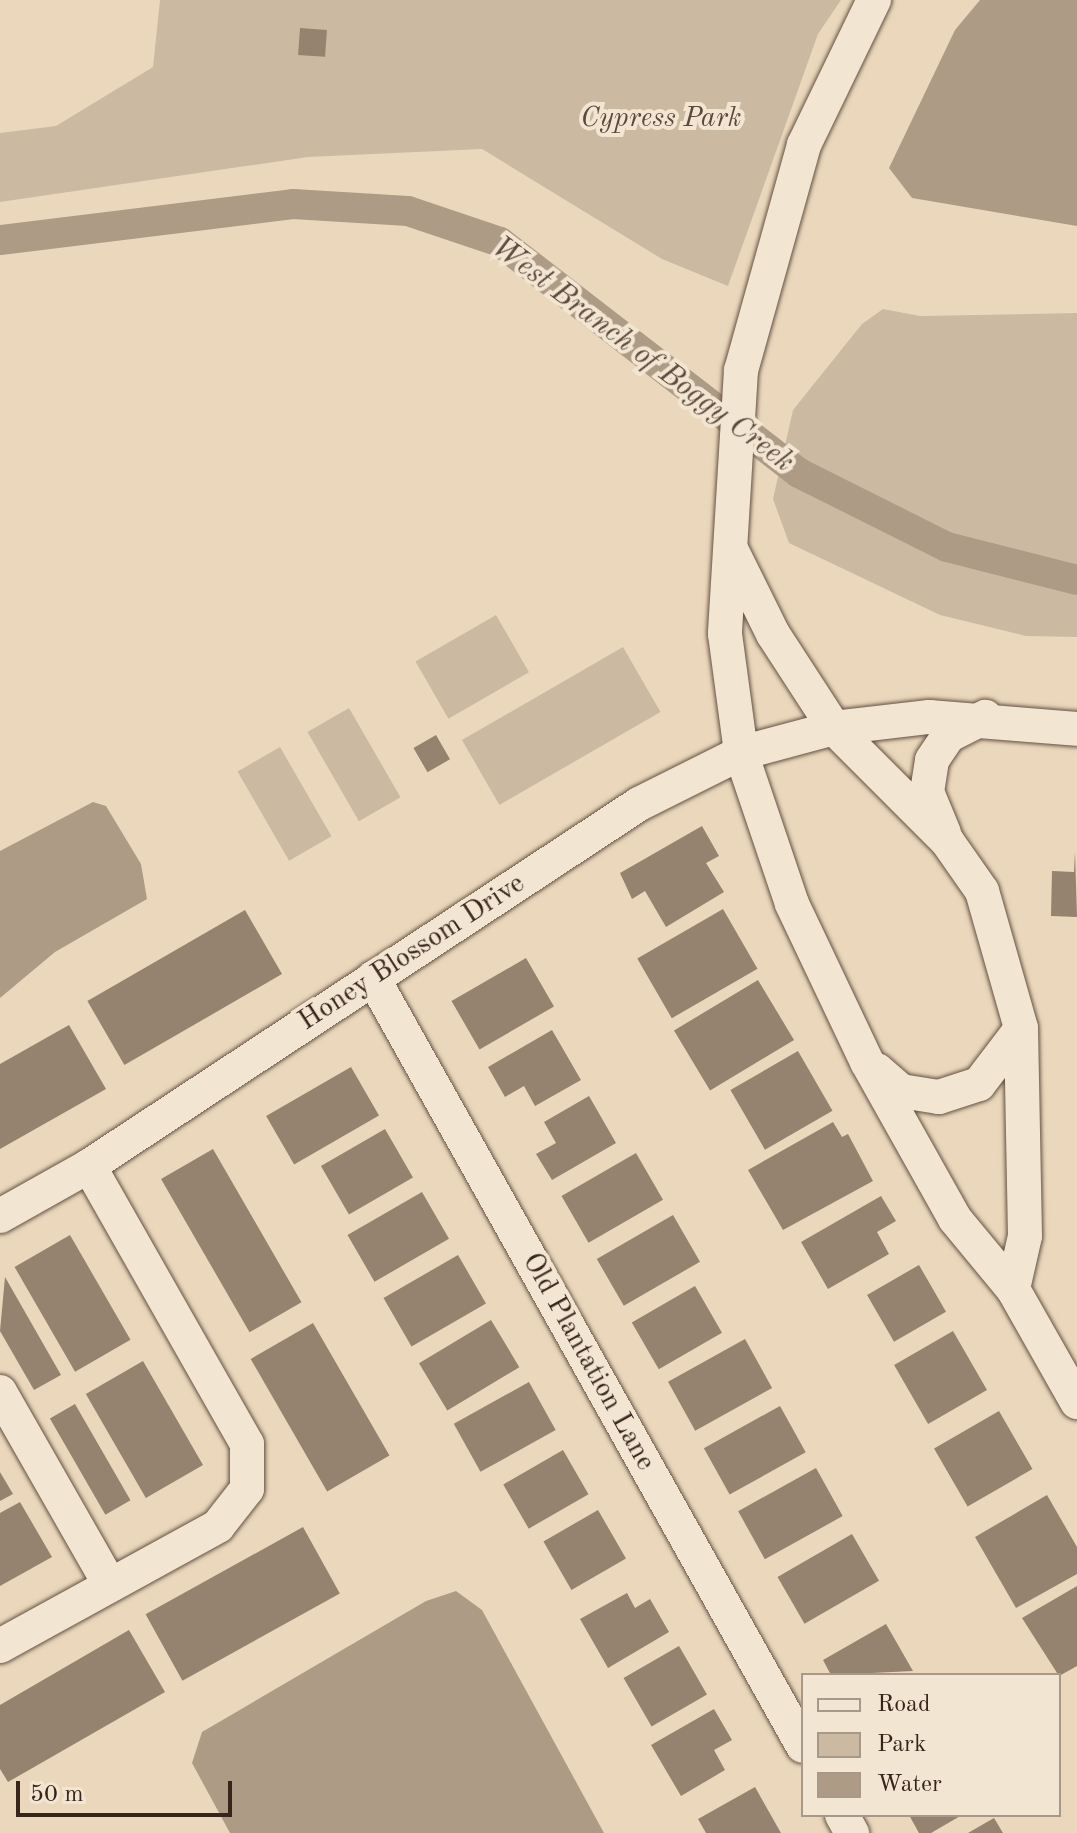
<!DOCTYPE html>
<style>
body{margin:0}
#map{position:relative;width:1077px;height:1833px;overflow:hidden;background:#ebd8bc;font-family:"Old Standard TT",serif}
div>[style]{position:absolute}
.green>*{inset:0;background:#ccb9a1;transform-origin:0 0}
.water>*{inset:0;background:#ae9b85}
.canal>*{height:30px;margin:-15px;padding:0 15px;transform-origin:15px;border-radius:15px;background:#ae9b85}
.building>*{inset:0;background:#95826f;transform-origin:0 0}
.roads{filter:drop-shadow(0 0 2px #645143) drop-shadow(0 0 2px #645143)}
.minor>*{height:34px;margin:-17px;padding:0 17px;transform-origin:17px;border-radius:17px;background:#f2e6d3}
span{translate:-50% -50%;white-space:nowrap;text-align:center;line-height:1.15;-webkit-text-stroke:8px #f2e6d3;paint-order:stroke}
.park-label{font-size:28px;color:#5c493c;font-style:italic}
.street-label{font-size:28px;color:#37241b}
.water-label{font-size:30px;color:#5b483b;font-style:italic}
.legend{position:absolute;left:801px;top:1673px;width:260px;height:144px;box-sizing:border-box;background:#f2e6d3;border:2px solid #a79889;margin:0;padding:10px 14px;list-style:none;font-size:24px;color:#37241b}
.legend li{display:flex;align-items:center;gap:16px;height:40px}
.legend b{width:40px;border:2px solid #a79889}
.scale{position:absolute;left:16px;top:1781px;width:216px;height:36px;box-sizing:border-box;border:4px solid #37241b;border-top:0;padding-left:10px;font-size:24px;line-height:28px;white-space:nowrap;color:#37241b;-webkit-text-stroke:6px #f2e6d3;paint-order:stroke}
</style>
<div id="map">
<div class="green">
<div style="clip-path:polygon(160px 0,841px 0,818px 34px,728px 286px,662px 259px,482px 149px,308px 157px,0 202px,0 133px,56px 126px,153px 67px)"></div>
<div style="clip-path:polygon(883px 309px,920px 316px,1077px 313px,1077px 637px,1026px 636px,940px 615px,789px 543px,773px 499px,793px 410px,862px 324px)"></div>
<div style="left:496px;top:615px;width:66px;height:93px;rotate:60deg"></div>
<div style="left:623px;top:647px;width:75px;height:186px;rotate:60deg"></div>
<div style="left:349px;top:708px;width:103px;height:48px;rotate:60deg"></div>
<div style="left:280px;top:747px;width:103px;height:49px;rotate:60deg"></div>
</div>
<div class="water">
<div style="clip-path:polygon(980px 0,1077px 0,1077px 226px,912px 198px,889px 168px,955px 30px)"></div>
<div style="clip-path:polygon(93px 802px,106px 806px,141px 864px,147px 899px,55px 952px,0 998px,0 851px)"></div>
<div style="clip-path:polygon(456px 1591px,482px 1610px,604px 1833px,230px 1833px,192px 1763px,202px 1732px,426px 1601px)"></div>
</div>
<div class="canal">
<div style="left:0;top:240px;width:295px;rotate:-7deg"></div>
<div style="left:293px;top:204px;width:115px;rotate:3.5deg"></div>
<div style="left:408px;top:211px;width:97px;rotate:18.6deg"></div>
<div style="left:500px;top:242px;width:378px;rotate:37.7deg"></div>
<div style="left:799px;top:473px;width:165px;rotate:26.6deg"></div>
<div style="left:947px;top:547px;width:134px;rotate:14.2deg"></div>
</div>
<div class="building">
<div style="left:300px;top:28px;width:27px;height:27px;rotate:4deg"></div>
<div style="left:436px;top:735px;width:28px;height:26px;rotate:60deg"></div>
<div style="clip-path:polygon(702px 826px,719px 856px,706px 863px,724px 892px,666px 927px,645px 891px,632px 899px,620px 873px)"></div>
<div style="clip-path:polygon(1075px 851px,1077px 917px,1051px 916px,1052px 871px,1074px 872px)"></div>
<div style="left:723px;top:909px;width:69px;height:99px;rotate:60deg"></div>
<div style="left:245px;top:910px;width:74px;height:182px;rotate:60deg"></div>
<div style="left:526px;top:958px;width:56px;height:86px;rotate:60deg"></div>
<div style="left:758px;top:980px;width:70px;height:98px;rotate:59deg"></div>
<div style="clip-path:polygon(69px 1025px,106px 1089px,0 1149px,0 1064px)"></div>
<div style="clip-path:polygon(552px 1030px,581px 1080px,535px 1106px,524px 1086px,505px 1097px,488px 1067px)"></div>
<div style="left:798px;top:1051px;width:69px;height:78px;rotate:60deg"></div>
<div style="left:351px;top:1067px;width:56px;height:98px;rotate:60deg"></div>
<div style="clip-path:polygon(589px 1096px,616px 1143px,552px 1180px,536px 1154px,556px 1143px,544px 1122px)"></div>
<div style="clip-path:polygon(833px 1122px,842px 1137px,848px 1134px,873px 1181px,783px 1230px,748px 1170px)"></div>
<div style="left:385px;top:1129px;width:56px;height:74px;rotate:60deg"></div>
<div style="left:213px;top:1149px;width:177px;height:60px;rotate:60deg"></div>
<div style="left:636px;top:1153px;width:54px;height:86px;rotate:60deg"></div>
<div style="left:422px;top:1192px;width:54px;height:86px;rotate:60deg"></div>
<div style="clip-path:polygon(881px 1196px,896px 1221px,877px 1232px,889px 1254px,828px 1289px,801px 1242px)"></div>
<div style="left:673px;top:1215px;width:54px;height:88px;rotate:60deg"></div>
<div style="left:70px;top:1235px;width:121px;height:64px;rotate:60deg"></div>
<div style="left:458px;top:1255px;width:56px;height:86px;rotate:60deg"></div>
<div style="left:919px;top:1265px;width:54px;height:60px;rotate:60deg"></div>
<div style="clip-path:polygon(5px 1277px,61px 1375px,34px 1390px,0 1331px)"></div>
<div style="left:695px;top:1286px;width:54px;height:73px;rotate:60deg"></div>
<div style="left:491px;top:1320px;width:55px;height:84px;rotate:59deg"></div>
<div style="left:313px;top:1323px;width:153px;height:72px;rotate:60deg"></div>
<div style="left:953px;top:1331px;width:68px;height:68px;rotate:60deg"></div>
<div style="left:745px;top:1339px;width:56px;height:88px;rotate:61deg"></div>
<div style="left:143px;top:1361px;width:120px;height:66px;rotate:60deg"></div>
<div style="left:529px;top:1382px;width:55px;height:86px;rotate:61deg"></div>
<div style="left:75px;top:1404px;width:111px;height:29px;rotate:60deg"></div>
<div style="left:780px;top:1406px;width:53px;height:87px;rotate:61deg"></div>
<div style="left:999px;top:1411px;width:67px;height:75px;rotate:60deg"></div>
<div style="left:563px;top:1450px;width:51px;height:69px;rotate:60deg"></div>
<div style="left:816px;top:1468px;width:55px;height:89px;rotate:61deg"></div>
<div style="clip-path:polygon(0 1472px,13px 1494px,0 1501px)"></div>
<div style="clip-path:polygon(1047px 1495px,1077px 1547px,1077px 1574px,1016px 1608px,975px 1537px)"></div>
<div style="clip-path:polygon(20px 1502px,52px 1557px,0 1586px,0 1513px)"></div>
<div style="left:598px;top:1510px;width:56px;height:63px;rotate:60deg"></div>
<div style="left:303px;top:1527px;width:76px;height:180px;rotate:61deg"></div>
<div style="left:852px;top:1534px;width:54px;height:86px;rotate:60deg"></div>
<div style="clip-path:polygon(1077px 1586px,1077px 1666px,1059px 1676px,1022px 1618px)"></div>
<div style="clip-path:polygon(627px 1593px,635px 1608px,650px 1599px,669px 1632px,608px 1668px,580px 1619px)"></div>
<div style="clip-path:polygon(886px 1624px,913px 1671px,831px 1675px,823px 1660px)"></div>
<div style="clip-path:polygon(129px 1630px,165px 1692px,8px 1782px,0 1769px,0 1705px)"></div>
<div style="left:679px;top:1646px;width:56px;height:64px;rotate:60deg"></div>
<div style="clip-path:polygon(714px 1709px,732px 1740px,714px 1750px,725px 1770px,681px 1796px,651px 1745px)"></div>
<div style="clip-path:polygon(755px 1787px,781px 1833px,706px 1833px,698px 1819px)"></div>
<div style="clip-path:polygon(909px 1815px,962px 1815px,931px 1833px,919px 1833px)"></div>
<div style="clip-path:polygon(994px 1818px,1003px 1833px,968px 1833px)"></div>
</div>
<div class="roads">
<div class="minor">
<div style="left:874px;top:0;width:161px;rotate:115.8deg"></div>
<div style="left:804px;top:145px;width:234px;rotate:105.6deg"></div>
<div style="left:741px;top:370px;width:264px;rotate:93.5deg"></div>
<div style="left:725px;top:634px;width:120px;rotate:82.3deg"></div>
<div style="left:741px;top:753px;width:159px;rotate:71.3deg"></div>
<div style="left:792px;top:904px;width:175px;rotate:64.6deg"></div>
<div style="left:867px;top:1062px;width:180px;rotate:60.7deg"></div>
<div style="left:955px;top:1219px;width:91px;rotate:50.4deg"></div>
<div style="left:1013px;top:1289px;width:130px;rotate:60.5deg"></div>
<div style="left:731px;top:549px;width:95px;rotate:63.7deg"></div>
<div style="left:773px;top:634px;width:112px;rotate:57deg"></div>
<div style="left:834px;top:728px;width:160px;rotate:45deg"></div>
<div style="left:947px;top:841px;width:61px;rotate:55deg"></div>
<div style="left:982px;top:891px;width:142px;rotate:74.1deg"></div>
<div style="left:1021px;top:1028px;width:208px;rotate:88.9deg"></div>
<div style="left:1025px;top:1236px;width:54px;rotate:102.8deg"></div>
<div style="left:944px;top:833px;width:44px;rotate:-112.5deg"></div>
<div style="left:927px;top:792px;width:32px;rotate:-81deg"></div>
<div style="left:932px;top:760px;width:29px;rotate:-56deg"></div>
<div style="left:948px;top:736px;width:42px;rotate:-27.2deg"></div>
<div style="left:373px;top:978px;width:880px;rotate:60.76deg"></div>
<div style="left:877px;top:1070px;width:32px;rotate:41deg"></div>
<div style="left:901px;top:1091px;width:38px;rotate:9deg"></div>
<div style="left:939px;top:1097px;width:42px;rotate:-18deg"></div>
<div style="left:979px;top:1084px;width:69px;rotate:-52.6deg"></div>
<div style="left:0;top:1216px;width:102px;rotate:-29.3deg"></div>
<div style="left:89px;top:1166px;width:658px;rotate:-33.35deg"></div>
<div style="left:639px;top:804px;width:114px;rotate:-26.6deg"></div>
<div style="left:741px;top:753px;width:96px;rotate:-15deg"></div>
<div style="left:834px;top:728px;width:96px;rotate:-6.6deg"></div>
<div style="left:929px;top:717px;width:148px;rotate:4.6deg"></div>
<div style="left:0;top:1392px;width:222px;rotate:60.3deg"></div>
<div style="left:0;top:1646px;width:249px;rotate:-28.8deg"></div>
<div style="left:218px;top:1526px;width:47px;rotate:-51.9deg"></div>
<div style="left:247px;top:1489px;width:45px;rotate:-90deg"></div>
<div style="left:247px;top:1444px;width:320px;rotate:-119.6deg"></div>
<div style="left:842px;top:1815px;width:21px;rotate:61deg"></div>
</div>
</div>
<div class="park-label">
<span style="left:661px;top:119px">Cypress Park</span>
</div>
<div class="street-label">
<span style="left:412px;top:953px;rotate:-33deg">Honey Blossom Drive</span>
<span style="left:588px;top:1362px;rotate:61deg">Old Plantation Lane</span>
</div>
<div class="water-label">
<span style="left:642px;top:355px;rotate:37deg">West Branch of Boggy Creek</span>
</div>
<ul class="legend">
<li><b style="height:10px;background:#f2e6d3"></b>Road</li>
<li><b style="height:22px;background:#ccb9a1"></b>Park</li>
<li><b style="height:22px;background:#ae9b85"></b>Water</li>
</ul>
<div class="scale">50 m</div>
</div>
